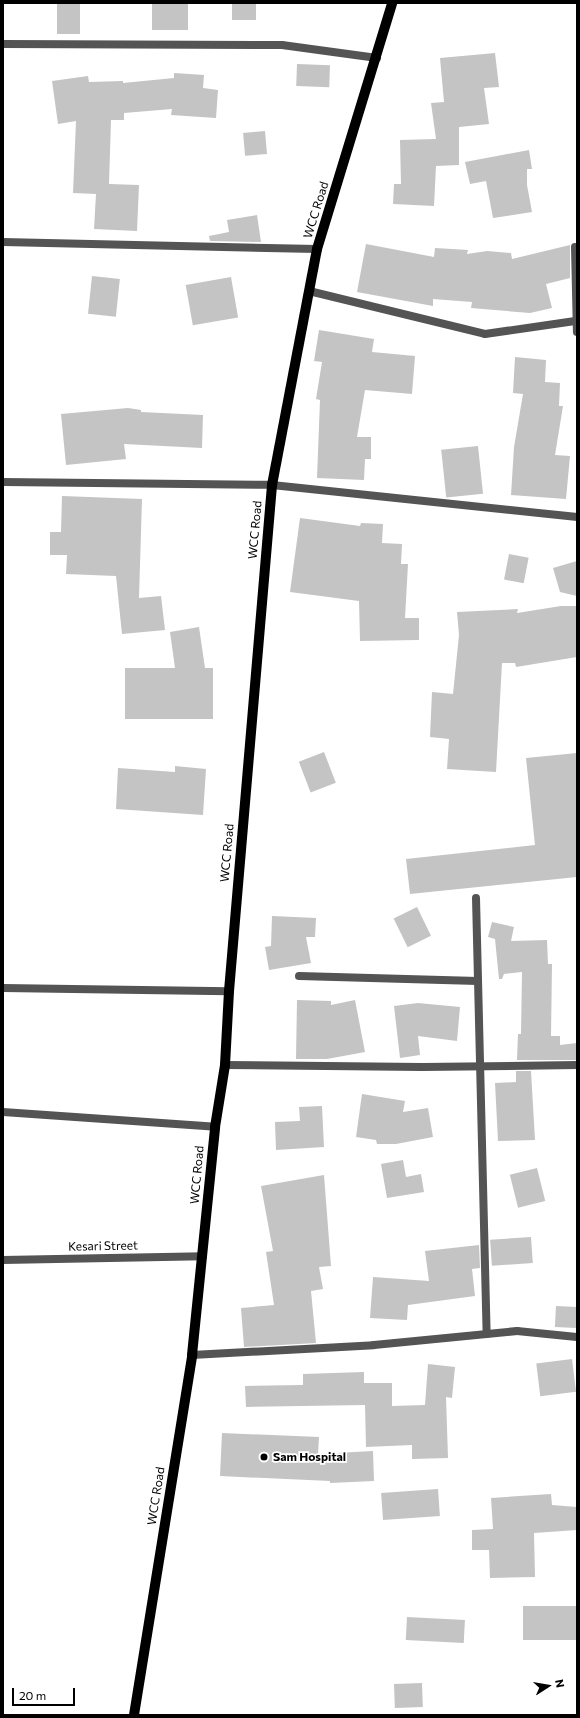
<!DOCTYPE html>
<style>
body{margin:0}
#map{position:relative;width:580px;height:1718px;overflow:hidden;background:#fff;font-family:Commissioner,sans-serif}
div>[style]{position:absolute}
.building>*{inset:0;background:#c4c4c4;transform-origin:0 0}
.minor>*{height:8px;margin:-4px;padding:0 4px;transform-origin:4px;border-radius:4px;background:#545454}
.tertiary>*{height:8px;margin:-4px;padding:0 4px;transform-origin:4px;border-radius:4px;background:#545454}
.primary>*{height:10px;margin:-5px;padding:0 5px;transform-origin:5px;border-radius:5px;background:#000}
.dots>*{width:11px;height:11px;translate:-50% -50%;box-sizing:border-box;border:2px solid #fff;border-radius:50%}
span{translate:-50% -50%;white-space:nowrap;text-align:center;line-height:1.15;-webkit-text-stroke:3.5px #fff;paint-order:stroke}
.street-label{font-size:12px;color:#000}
.poi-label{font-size:12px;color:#000;font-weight:700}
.left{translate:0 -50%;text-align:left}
.frame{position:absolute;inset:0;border:4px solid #000;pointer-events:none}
.north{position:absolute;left:528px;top:1666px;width:40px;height:40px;-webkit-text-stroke:3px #fff;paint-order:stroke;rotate:78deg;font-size:11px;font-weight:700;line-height:16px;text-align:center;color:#000}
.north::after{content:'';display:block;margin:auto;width:14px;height:18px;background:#000;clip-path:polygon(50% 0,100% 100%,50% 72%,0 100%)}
.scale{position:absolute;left:12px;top:1688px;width:63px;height:18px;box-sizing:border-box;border:2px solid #000;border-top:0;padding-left:5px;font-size:12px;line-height:14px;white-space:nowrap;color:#000;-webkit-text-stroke:3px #fff;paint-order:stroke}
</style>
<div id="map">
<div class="building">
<div style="left:57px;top:3px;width:23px;height:31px"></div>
<div style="left:152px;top:3px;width:36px;height:27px"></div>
<div style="left:232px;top:3px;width:24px;height:17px"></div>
<div style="clip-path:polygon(495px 53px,499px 87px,484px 88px,489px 124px,459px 127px,459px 165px,436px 166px,434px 206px,393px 204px,394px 184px,401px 184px,400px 140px,436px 139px,431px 103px,444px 102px,440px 58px)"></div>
<div style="left:297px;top:64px;width:33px;height:22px;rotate:2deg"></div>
<div style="clip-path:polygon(174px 73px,204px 75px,203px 88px,218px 90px,216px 118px,171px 115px,172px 109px,124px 113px,124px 120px,111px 120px,109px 184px,139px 185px,137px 231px,94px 229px,96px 194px,73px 193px,76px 121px,58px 124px,52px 81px,88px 76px,89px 82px,123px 81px,123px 83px,174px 78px)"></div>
<div style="left:265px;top:131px;width:23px;height:22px;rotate:85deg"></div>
<div style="clip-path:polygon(529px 150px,532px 169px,527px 169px,527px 185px,532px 212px,493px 218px,486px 181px,470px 184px,465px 162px)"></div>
<div style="clip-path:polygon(257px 215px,261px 242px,210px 241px,209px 236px,229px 232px,227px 220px)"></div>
<div style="clip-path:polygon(366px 244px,434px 257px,435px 248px,468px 250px,467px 254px,487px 251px,511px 253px,512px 259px,570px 245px,570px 278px,546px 284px,552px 308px,530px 313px,471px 308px,472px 302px,433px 299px,433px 306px,357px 292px)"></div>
<div style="left:92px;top:276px;width:28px;height:38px;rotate:6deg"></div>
<div style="left:231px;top:277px;width:41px;height:46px;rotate:80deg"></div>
<div style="clip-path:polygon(319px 330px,374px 339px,372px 352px,415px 356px,412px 394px,365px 390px,357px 437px,371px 437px,371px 459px,365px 459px,364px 480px,317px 478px,320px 400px,316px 399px,322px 362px,314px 361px)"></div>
<div style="clip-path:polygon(515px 357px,546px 360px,545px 382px,560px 383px,559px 406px,563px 406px,555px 455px,570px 456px,566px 499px,511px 495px,514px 447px,523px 394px,513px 393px)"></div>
<div style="clip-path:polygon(128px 408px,141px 410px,141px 412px,203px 415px,202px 448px,124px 444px,126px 459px,66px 465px,61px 414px)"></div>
<div style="left:478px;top:446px;width:48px;height:37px;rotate:84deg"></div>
<div style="clip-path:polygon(62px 496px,142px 499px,139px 598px,161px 596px,165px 630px,122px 634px,116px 576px,66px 574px,67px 555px,50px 555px,50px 532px,61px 532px)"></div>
<div style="clip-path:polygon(300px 518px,360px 526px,361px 523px,383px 524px,382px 543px,402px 544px,401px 564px,408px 564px,405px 618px,419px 618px,419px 640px,360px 641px,359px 601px,290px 592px)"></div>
<div style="left:509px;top:554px;width:20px;height:26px;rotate:11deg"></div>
<div style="clip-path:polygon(577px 561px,577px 596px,560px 592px,553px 568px)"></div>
<div style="clip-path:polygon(561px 606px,577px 606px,577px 657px,516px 667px,515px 663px,502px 663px,496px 772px,447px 769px,449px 739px,430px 737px,432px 692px,453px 694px,459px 635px,457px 612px,518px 609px,517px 613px)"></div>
<div style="clip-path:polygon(199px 627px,205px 668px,213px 668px,213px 719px,125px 719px,125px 668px,175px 668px,170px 632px)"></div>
<div style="left:324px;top:752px;width:33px;height:27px;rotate:69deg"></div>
<div style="clip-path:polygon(577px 753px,577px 877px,410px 894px,406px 859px,535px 845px,526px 758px)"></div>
<div style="clip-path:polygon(175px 766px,206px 769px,203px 815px,116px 809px,118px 768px,175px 772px)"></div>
<div style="left:417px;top:907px;width:32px;height:26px;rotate:64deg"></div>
<div style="clip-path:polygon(272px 916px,316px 918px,315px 937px,306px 937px,311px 963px,269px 970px,265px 947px,271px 946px)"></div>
<div style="clip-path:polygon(492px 922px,514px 927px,511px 941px,547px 940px,548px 964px,552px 964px,551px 1036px,560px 1036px,560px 1045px,577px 1043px,577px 1060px,517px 1060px,518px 1034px,521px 1034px,522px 972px,504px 974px,502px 979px,499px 979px,495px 939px,488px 937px)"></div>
<div style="clip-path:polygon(297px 1000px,331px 1001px,331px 1005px,355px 1000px,365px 1052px,327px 1059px,296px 1059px)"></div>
<div style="clip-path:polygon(418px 1003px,460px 1007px,457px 1041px,418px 1036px,420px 1055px,400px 1058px,394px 1006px)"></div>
<div style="clip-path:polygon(516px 1071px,531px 1071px,535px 1140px,498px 1141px,495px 1083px,516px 1082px)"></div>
<div style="clip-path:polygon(362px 1094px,405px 1101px,403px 1112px,428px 1108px,433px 1137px,396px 1144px,377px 1144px,376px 1140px,356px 1137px)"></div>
<div style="clip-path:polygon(322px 1106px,324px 1147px,276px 1150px,275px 1122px,300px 1121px,299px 1107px)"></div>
<div style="clip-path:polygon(403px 1160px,406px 1177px,421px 1174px,424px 1192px,387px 1198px,381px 1164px)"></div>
<div style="left:537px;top:1168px;width:34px;height:28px;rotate:76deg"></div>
<div style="clip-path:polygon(324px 1175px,331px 1266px,319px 1267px,323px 1289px,311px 1291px,316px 1343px,244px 1347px,241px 1308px,274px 1305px,266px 1252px,273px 1251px,261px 1186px)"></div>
<div style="left:531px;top:1237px;width:26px;height:41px;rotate:86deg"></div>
<div style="clip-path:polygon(479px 1245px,480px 1268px,472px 1269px,475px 1296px,408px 1305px,407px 1320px,370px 1318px,373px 1277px,429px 1281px,425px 1251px)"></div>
<div style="left:556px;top:1306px;width:21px;height:21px;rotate:3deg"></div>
<div style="left:572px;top:1359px;width:33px;height:36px;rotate:83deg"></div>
<div style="clip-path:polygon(428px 1364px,455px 1367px,452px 1398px,446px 1397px,448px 1458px,412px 1459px,412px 1445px,366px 1447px,365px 1405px,246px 1407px,245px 1386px,303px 1385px,303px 1374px,364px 1372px,364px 1383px,392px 1383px,392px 1406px,425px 1405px)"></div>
<div style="clip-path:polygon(222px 1433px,319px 1437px,318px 1454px,373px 1451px,374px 1481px,330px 1483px,330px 1481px,220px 1476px)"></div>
<div style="left:438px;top:1489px;width:27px;height:57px;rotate:86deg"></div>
<div style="clip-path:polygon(551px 1494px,552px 1505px,577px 1507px,577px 1530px,534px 1533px,535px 1577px,490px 1578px,489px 1550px,472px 1550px,472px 1530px,493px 1529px,491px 1498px)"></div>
<div style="left:577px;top:1606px;width:34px;height:54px;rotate:90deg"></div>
<div style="left:407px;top:1617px;width:58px;height:23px;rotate:3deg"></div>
<div style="left:422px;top:1683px;width:24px;height:28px;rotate:88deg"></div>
</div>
<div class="minor">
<div style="left:3px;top:44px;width:279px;rotate:0.2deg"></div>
<div style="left:282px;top:45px;width:96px;rotate:7.8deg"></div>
<div style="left:3px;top:242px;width:314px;rotate:1.3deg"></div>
<div style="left:575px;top:247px;width:85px;rotate:88.7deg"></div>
<div style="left:309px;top:291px;width:181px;rotate:13.7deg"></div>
<div style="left:485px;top:334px;width:91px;rotate:-8.2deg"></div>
<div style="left:3px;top:482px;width:269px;rotate:0.6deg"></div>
<div style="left:272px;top:485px;width:307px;rotate:6deg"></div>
<div style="left:476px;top:898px;width:436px;rotate:88.6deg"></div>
<div style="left:299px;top:976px;width:179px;rotate:1.6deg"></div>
<div style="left:3px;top:988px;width:226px;rotate:0.8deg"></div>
<div style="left:225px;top:1065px;width:197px;rotate:0.6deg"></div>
<div style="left:422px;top:1067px;width:155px;rotate:-0.7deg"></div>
<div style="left:3px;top:1112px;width:213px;rotate:4deg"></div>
<div style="left:192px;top:1355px;width:182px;rotate:-3.1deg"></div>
<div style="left:374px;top:1345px;width:144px;rotate:-5.6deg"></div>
<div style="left:517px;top:1331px;width:60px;rotate:5.7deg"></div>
</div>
<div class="tertiary">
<div style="left:3px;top:1260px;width:200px;rotate:-1.1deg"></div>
</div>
<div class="primary">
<div style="left:134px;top:1715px;width:365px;rotate:-80.8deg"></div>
<div style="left:192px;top:1355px;width:229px;rotate:-84.2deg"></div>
<div style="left:215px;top:1127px;width:63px;rotate:-80.8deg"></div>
<div style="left:225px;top:1065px;width:74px;rotate:-86.9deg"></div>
<div style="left:229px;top:991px;width:508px;rotate:-85.14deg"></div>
<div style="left:272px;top:485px;width:240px;rotate:-79.2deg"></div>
<div style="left:317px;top:249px;width:257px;rotate:-73deg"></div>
</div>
<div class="dots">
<div style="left:264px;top:1457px;background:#000"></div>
</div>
<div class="street-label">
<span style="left:316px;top:210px;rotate:-73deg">WCC Road</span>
<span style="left:255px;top:530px;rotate:-85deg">WCC Road</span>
<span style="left:227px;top:853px;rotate:-85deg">WCC Road</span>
<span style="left:197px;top:1175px;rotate:-85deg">WCC Road</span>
<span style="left:103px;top:1246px;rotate:-1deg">Kesari Street</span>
<span style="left:156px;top:1496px;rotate:-81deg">WCC Road</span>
</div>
<div class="poi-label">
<span class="left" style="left:273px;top:1457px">Sam Hospital</span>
</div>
<div class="frame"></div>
<div class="north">N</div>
<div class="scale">20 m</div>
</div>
